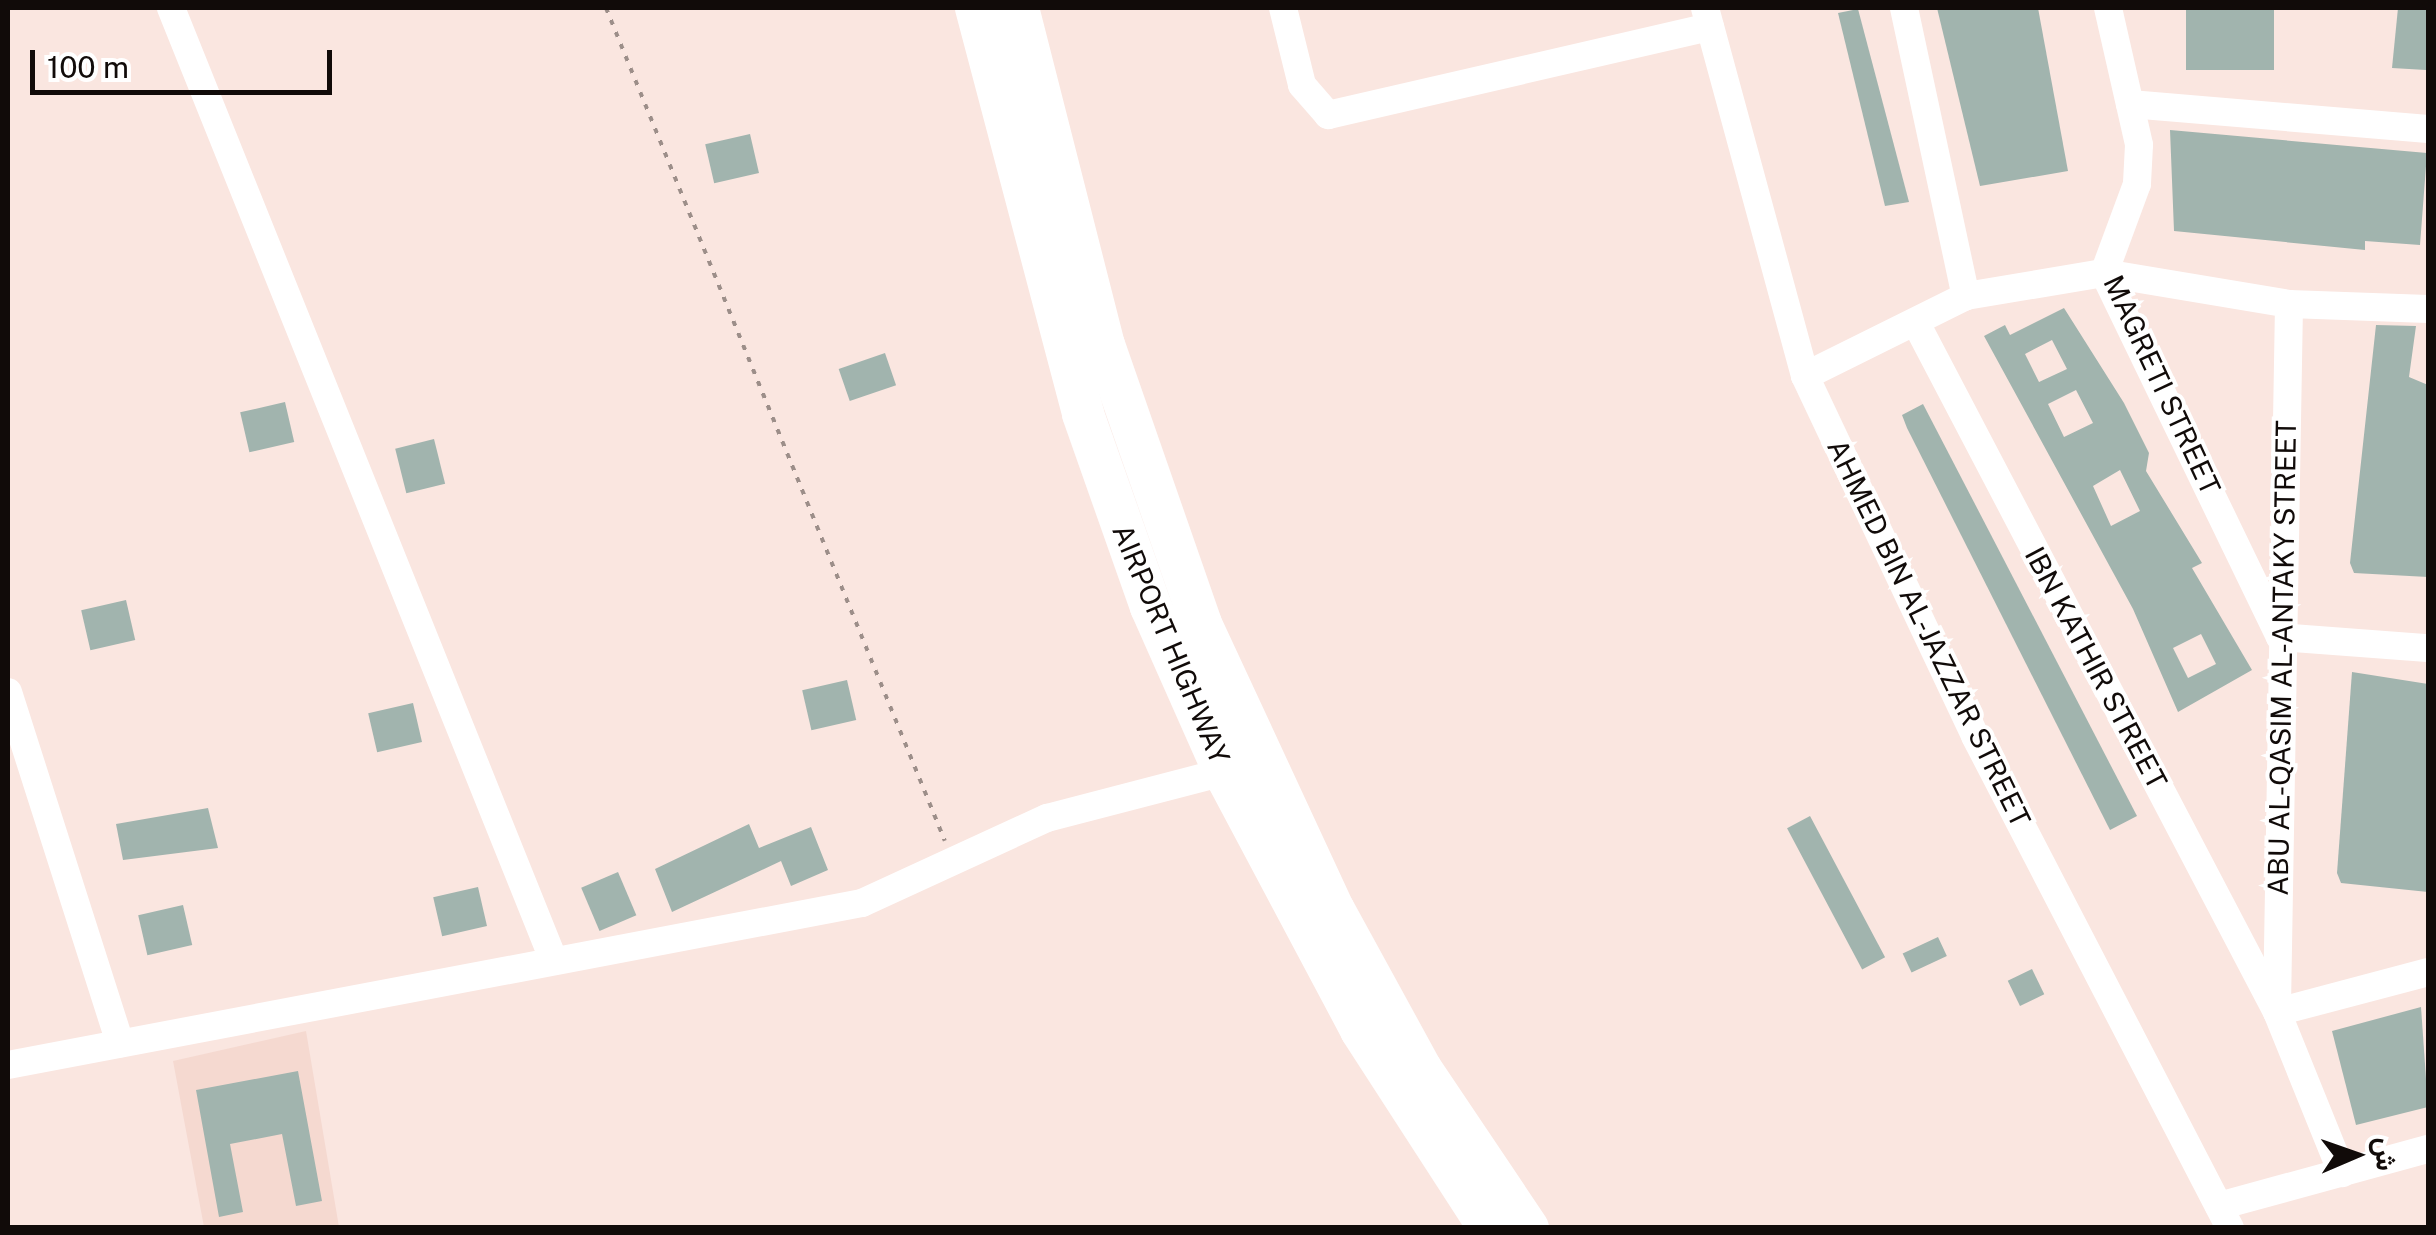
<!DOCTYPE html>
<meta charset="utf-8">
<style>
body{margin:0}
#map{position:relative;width:2436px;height:1235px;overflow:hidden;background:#fae6e0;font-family:"Public Sans",Vazirmatn,sans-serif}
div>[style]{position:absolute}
.built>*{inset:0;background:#f5d9d0}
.building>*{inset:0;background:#a1b4ae;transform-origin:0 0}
.path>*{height:4px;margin-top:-2px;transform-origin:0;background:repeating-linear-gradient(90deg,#9c8e89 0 5px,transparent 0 13px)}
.minor>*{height:28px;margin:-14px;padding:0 14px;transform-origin:14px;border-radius:14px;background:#fff}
.highway>*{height:42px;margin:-21px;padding:0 21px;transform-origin:21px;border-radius:21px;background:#fff}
span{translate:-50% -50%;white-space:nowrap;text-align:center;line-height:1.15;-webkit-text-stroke:8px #fff;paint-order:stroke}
.street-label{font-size:28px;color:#110b09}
.frame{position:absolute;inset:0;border:10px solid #110b09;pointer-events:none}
.north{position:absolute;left:2306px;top:1105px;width:100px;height:100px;-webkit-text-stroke:8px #fff;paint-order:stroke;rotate:88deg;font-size:28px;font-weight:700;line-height:40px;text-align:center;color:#110b09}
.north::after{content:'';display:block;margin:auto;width:35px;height:45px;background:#110b09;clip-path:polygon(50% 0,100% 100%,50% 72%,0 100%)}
.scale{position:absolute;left:30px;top:50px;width:302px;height:45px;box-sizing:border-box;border:5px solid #110b09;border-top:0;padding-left:12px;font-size:30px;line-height:35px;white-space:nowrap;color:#110b09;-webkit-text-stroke:8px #fff;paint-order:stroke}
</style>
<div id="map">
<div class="built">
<div style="clip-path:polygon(306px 1031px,339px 1227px,204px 1227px,173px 1061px)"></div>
</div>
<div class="building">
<div style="clip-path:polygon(1937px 8px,2038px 8px,2068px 171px,1980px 186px)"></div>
<div style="left:2186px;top:8px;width:88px;height:62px"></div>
<div style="clip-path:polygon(2398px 8px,2428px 8px,2426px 70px,2392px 68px)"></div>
<div style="clip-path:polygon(1858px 9px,1909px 202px,1885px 206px,1838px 13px)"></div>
<div style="clip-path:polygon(2170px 130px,2427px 153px,2420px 245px,2365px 241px,2365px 250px,2174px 231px)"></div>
<div style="left:750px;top:134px;width:40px;height:46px;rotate:77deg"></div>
<div style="clip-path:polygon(evenodd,2064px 308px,2124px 403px,2149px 453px,2146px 471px,2202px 563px,2192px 568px,2252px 670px,2178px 712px,2133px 609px,1984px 336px,2005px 325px,2010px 335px,2064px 308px,2052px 340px,2067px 369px,2039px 382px,2025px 354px,2052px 340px,2064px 308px,2076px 390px,2093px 423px,2064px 437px,2048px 404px,2076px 390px,2064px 308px,2120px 470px,2140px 511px,2111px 526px,2093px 486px,2120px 470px,2064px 308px,2201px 634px,2216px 664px,2188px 678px,2173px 648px,2201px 634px)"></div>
<div style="clip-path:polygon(2376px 325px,2416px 326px,2409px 377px,2428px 385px,2428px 577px,2354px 573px,2350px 563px)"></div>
<div style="left:885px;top:353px;width:34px;height:49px;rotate:71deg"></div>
<div style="left:285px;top:402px;width:41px;height:46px;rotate:77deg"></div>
<div style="clip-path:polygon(1923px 404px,2137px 816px,2110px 830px,1907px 428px,1902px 415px)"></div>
<div style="left:434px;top:439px;width:46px;height:40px;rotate:76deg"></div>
<div style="left:126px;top:600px;width:41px;height:46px;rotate:77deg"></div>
<div style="clip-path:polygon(2352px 672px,2428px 684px,2428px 892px,2341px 883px,2337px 873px)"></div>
<div style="left:847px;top:680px;width:41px;height:46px;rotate:77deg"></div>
<div style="left:413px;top:703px;width:40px;height:46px;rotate:77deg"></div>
<div style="clip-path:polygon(208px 808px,218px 848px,123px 860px,116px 824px)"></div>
<div style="left:1810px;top:816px;width:160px;height:26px;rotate:62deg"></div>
<div style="clip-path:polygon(749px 824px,759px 848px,811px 827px,828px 870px,791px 886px,781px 861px,672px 912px,655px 869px)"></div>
<div style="left:618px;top:872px;width:47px;height:40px;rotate:67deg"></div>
<div style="left:478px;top:887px;width:40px;height:46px;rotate:77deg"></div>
<div style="left:183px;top:905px;width:41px;height:46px;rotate:77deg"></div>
<div style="left:1938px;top:937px;width:21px;height:39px;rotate:65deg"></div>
<div style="left:2032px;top:969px;width:28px;height:27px;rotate:64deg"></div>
<div style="clip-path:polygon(2421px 1007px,2428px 1107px,2356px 1125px,2332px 1031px)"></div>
<div style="clip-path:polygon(298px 1071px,322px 1201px,296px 1206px,282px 1134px,230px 1144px,243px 1212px,219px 1217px,196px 1090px)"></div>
</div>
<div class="path">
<div style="left:606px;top:8px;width:899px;rotate:67.86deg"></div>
</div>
<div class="minor">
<div style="left:171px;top:8px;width:1027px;rotate:68.11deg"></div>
<div style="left:1283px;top:8px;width:79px;rotate:76.1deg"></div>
<div style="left:1302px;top:85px;width:40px;rotate:49deg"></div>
<div style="left:1328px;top:115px;width:392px;rotate:-13deg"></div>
<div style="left:1705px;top:8px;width:381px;rotate:74.8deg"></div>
<div style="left:1805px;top:376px;width:398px;rotate:64.7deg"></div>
<div style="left:1975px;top:736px;width:554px;rotate:62.6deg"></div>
<div style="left:1904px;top:8px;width:295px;rotate:77.9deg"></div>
<div style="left:2108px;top:8px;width:140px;rotate:77.2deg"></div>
<div style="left:2139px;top:145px;width:39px;rotate:93deg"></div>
<div style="left:2137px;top:184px;width:95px;rotate:110.3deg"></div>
<div style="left:2104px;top:273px;width:404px;rotate:64.2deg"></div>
<div style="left:2280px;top:637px;width:148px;rotate:4.3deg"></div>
<div style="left:2130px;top:104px;width:299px;rotate:4.8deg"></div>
<div style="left:1916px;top:323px;width:778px;rotate:62.35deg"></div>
<div style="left:2277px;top:1012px;width:174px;rotate:68deg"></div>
<div style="left:1805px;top:376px;width:180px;rotate:-26.4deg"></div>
<div style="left:1966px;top:296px;width:140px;rotate:-9.5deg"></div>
<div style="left:2104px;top:273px;width:188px;rotate:9.5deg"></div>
<div style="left:2289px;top:304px;width:139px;rotate:2.1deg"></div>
<div style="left:8px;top:692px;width:369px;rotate:72.3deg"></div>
<div style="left:2277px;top:1006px;width:702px;rotate:-89.02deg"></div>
<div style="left:2277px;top:1012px;width:156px;rotate:-14.8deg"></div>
<div style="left:8px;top:1065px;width:869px;rotate:-10.74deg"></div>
<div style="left:862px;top:903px;width:204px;rotate:-24.7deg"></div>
<div style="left:1047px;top:818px;width:183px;rotate:-14.6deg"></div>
<div style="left:2219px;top:1206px;width:217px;rotate:-15.3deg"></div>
</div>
<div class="highway">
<div style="left:976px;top:8px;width:420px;rotate:75.2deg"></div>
<div style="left:1083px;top:414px;width:205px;rotate:70.6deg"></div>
<div style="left:1151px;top:607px;width:180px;rotate:66.1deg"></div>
<div style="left:1224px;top:772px;width:292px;rotate:62deg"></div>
<div style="left:1361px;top:1030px;width:236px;rotate:57.1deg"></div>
<div style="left:1018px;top:8px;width:348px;rotate:75.7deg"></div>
<div style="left:1104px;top:345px;width:295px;rotate:70.8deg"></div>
<div style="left:1201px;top:624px;width:315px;rotate:65.1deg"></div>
<div style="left:1334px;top:910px;width:181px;rotate:61.3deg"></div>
<div style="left:1421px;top:1069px;width:192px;rotate:56.1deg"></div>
</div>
<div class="street-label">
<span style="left:2162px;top:385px;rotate:65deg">MAGRETI STREET</span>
<span style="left:1929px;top:633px;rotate:64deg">AHMED BIN AL-JAZZAR STREET</span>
<span style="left:1171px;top:644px;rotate:67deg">AIRPORT HIGHWAY</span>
<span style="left:2282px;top:658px;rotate:-89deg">ABU AL-QASIM AL-ANTAKY STREET</span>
<span style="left:2096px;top:668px;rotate:62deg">IBN KATHIR STREET</span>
</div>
<div class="frame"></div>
<div class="north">ش</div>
<div class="scale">100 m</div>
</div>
